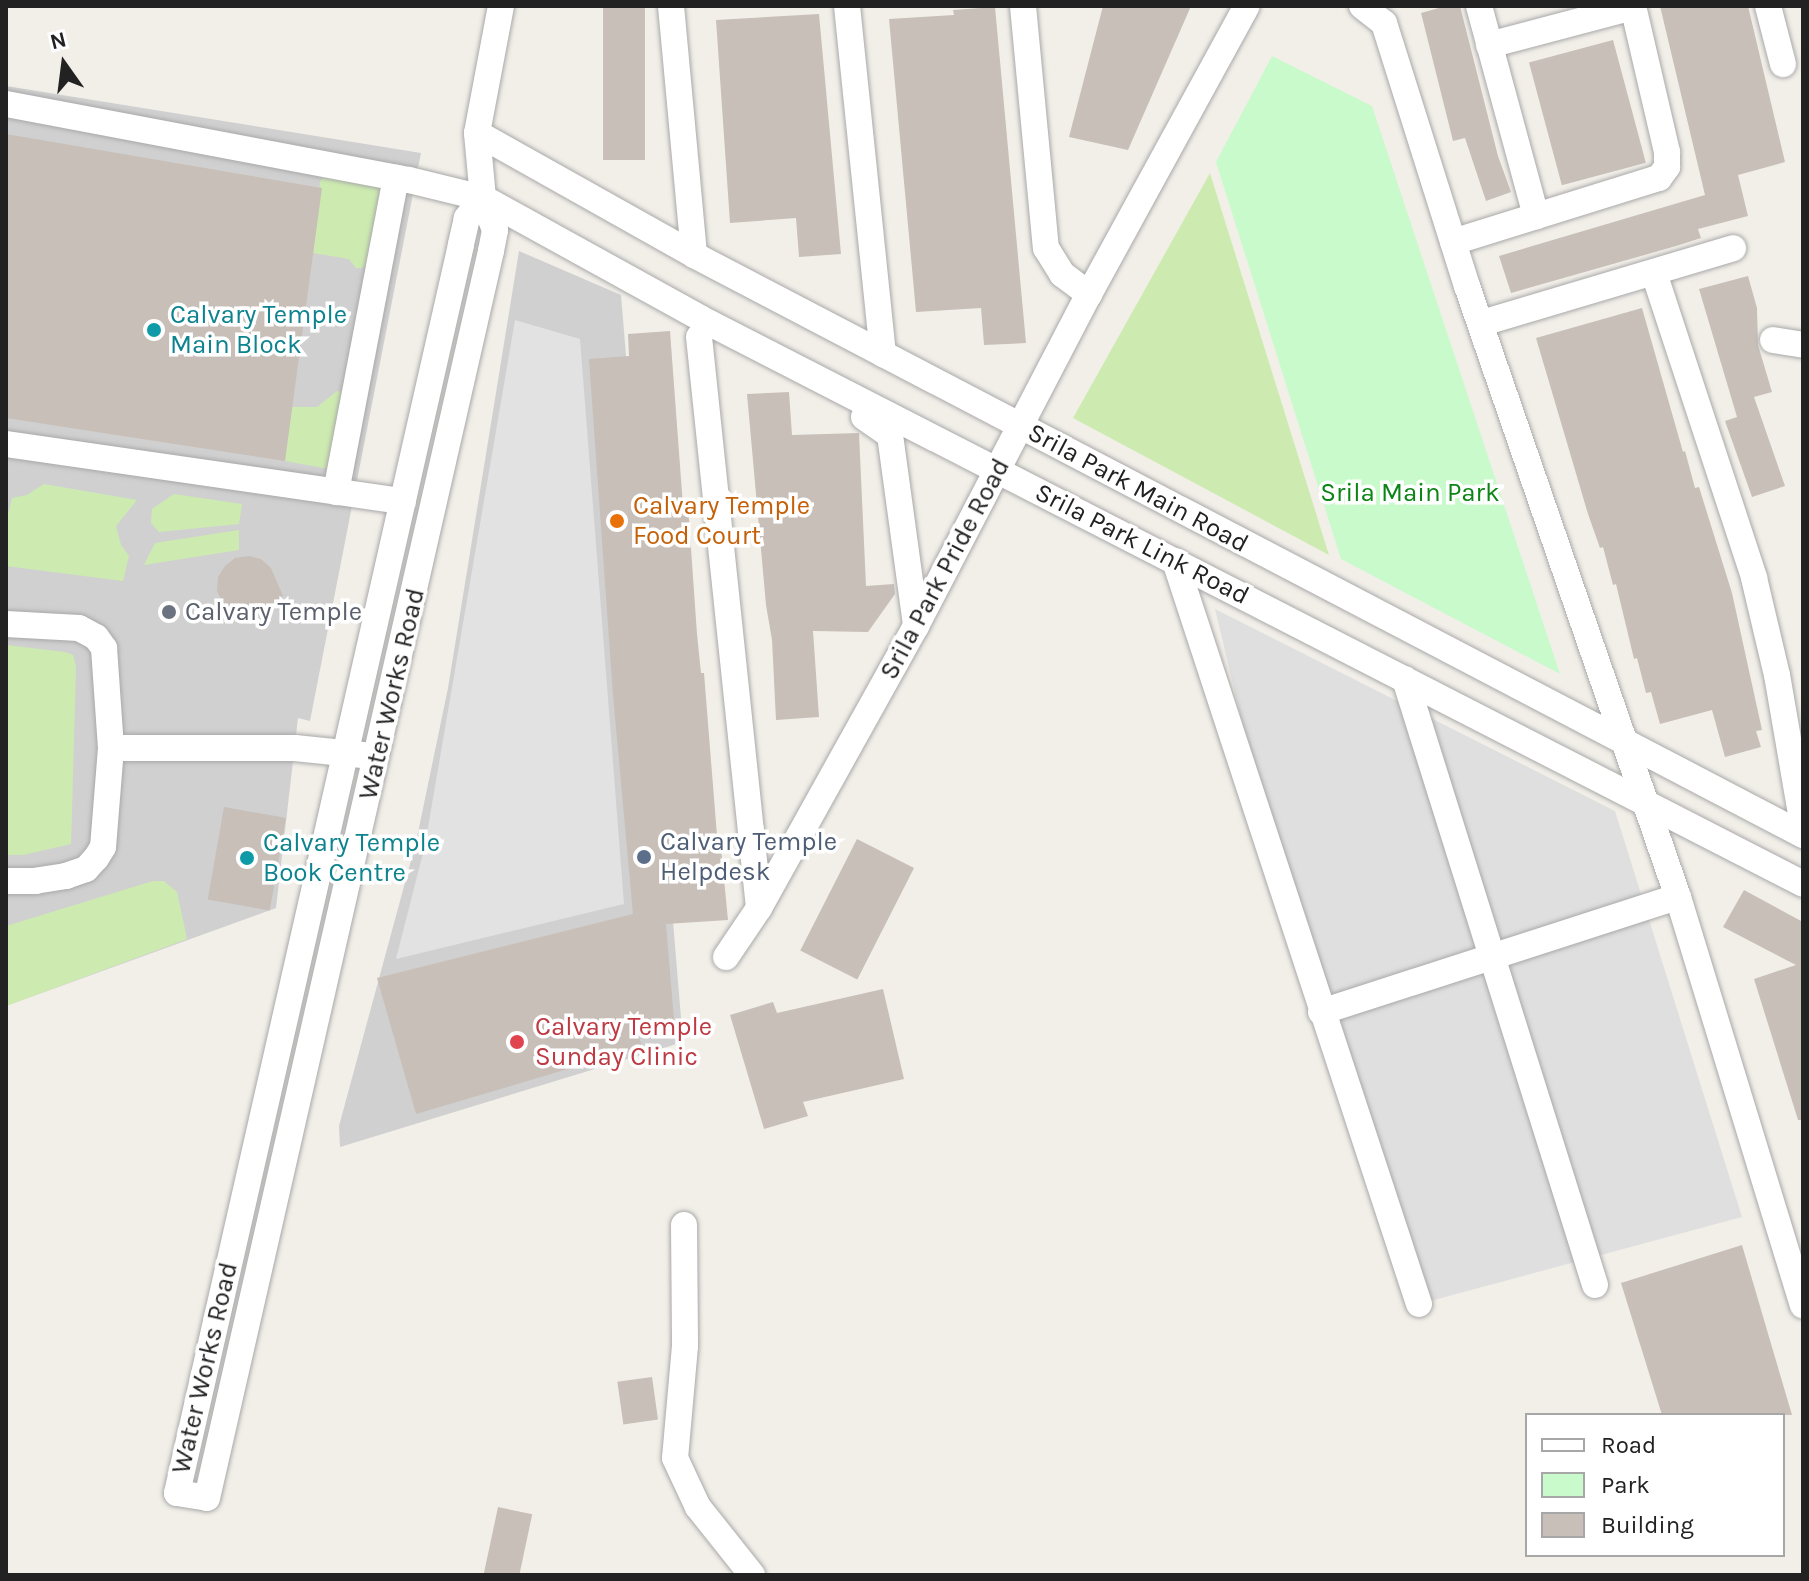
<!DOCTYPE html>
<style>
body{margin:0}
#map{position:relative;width:1809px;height:1581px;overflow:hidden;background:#f2efe9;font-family:Karla,sans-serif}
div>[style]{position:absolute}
.residential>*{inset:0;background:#e0dfdf}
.religious>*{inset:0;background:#d0d0d0}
.grass>*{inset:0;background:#cdebb0}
.park>*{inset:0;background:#c8facc}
.parking>*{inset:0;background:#e2e2e2}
.building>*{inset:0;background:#c7bfb8;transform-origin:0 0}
.roads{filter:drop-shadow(0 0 2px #a9a9a9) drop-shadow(0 0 2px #a9a9a9)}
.minor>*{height:26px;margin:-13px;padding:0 13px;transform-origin:13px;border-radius:13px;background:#fff}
.dots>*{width:22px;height:22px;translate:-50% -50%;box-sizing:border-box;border:4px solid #fff;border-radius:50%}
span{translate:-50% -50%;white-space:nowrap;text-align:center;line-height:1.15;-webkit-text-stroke:7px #fff;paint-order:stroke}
.culture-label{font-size:26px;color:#0d838f}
.left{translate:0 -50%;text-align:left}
.street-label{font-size:26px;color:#222}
.park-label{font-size:26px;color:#0c8416}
.food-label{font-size:26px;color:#c56008}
.worship-label{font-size:26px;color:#5b616d}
.service-label{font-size:26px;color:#4e5e75}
.health-label{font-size:26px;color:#be3a42}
.frame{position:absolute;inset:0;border:8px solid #222;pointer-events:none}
.legend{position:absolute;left:1525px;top:1413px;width:260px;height:144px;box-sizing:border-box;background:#fff;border:2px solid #a7a7a7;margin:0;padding:10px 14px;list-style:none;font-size:24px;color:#222}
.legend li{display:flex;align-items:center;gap:16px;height:40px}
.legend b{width:40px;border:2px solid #a7a7a7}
.north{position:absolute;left:24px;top:24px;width:80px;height:80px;-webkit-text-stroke:6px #fff;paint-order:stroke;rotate:346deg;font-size:22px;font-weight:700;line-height:32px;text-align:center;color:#222}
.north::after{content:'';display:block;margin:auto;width:28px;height:36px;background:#222;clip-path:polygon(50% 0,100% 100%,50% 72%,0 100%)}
</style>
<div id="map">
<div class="residential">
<div style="clip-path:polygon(1215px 609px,1615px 811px,1742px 1217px,1419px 1304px,1283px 894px)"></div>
</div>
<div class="religious">
<div style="clip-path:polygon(6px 86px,421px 153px,310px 721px,298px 718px,276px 908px,6px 1006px)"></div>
<div style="clip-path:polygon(519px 251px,621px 295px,683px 1042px,340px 1147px,339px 1126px,416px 842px,448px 688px)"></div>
</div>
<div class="grass">
<div style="clip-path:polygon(328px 169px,383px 185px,367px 264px,362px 268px,356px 268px,349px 259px,313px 253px,320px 182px)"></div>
<div style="clip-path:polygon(1210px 173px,1329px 555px,1073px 418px)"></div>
<div style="clip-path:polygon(337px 391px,343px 392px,335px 470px,285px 461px,291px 407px,317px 407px)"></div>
<div style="clip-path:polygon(44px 484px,137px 500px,116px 526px,121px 545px,129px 556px,123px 581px,6px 566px,6px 523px,12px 498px,27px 495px)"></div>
<div style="clip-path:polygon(174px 494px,242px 504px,239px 524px,159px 532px,151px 523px,152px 509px)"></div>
<div style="clip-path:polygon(239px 530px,239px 550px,144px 565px,155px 543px)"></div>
<div style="clip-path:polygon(6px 645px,65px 652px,73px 655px,76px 667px,71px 844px,23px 855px,6px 855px)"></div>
<div style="clip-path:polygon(153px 881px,164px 881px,177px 892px,187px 939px,6px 1006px,6px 926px)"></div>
</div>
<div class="park">
<div style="clip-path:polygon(1272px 56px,1372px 106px,1560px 674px,1341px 559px,1216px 162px)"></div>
</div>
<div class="parking">
<div style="clip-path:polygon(515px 320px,580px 339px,624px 904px,396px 959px,425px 845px)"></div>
</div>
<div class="building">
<div style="left:603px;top:6px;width:42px;height:154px"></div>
<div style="clip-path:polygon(1103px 6px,1191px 6px,1128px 150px,1069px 137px)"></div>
<div style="clip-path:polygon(1446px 6px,1460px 6px,1498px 156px,1511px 192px,1486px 201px,1465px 138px,1453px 141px,1421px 13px)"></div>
<div style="clip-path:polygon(1660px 6px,1748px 6px,1785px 162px,1738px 175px,1748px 216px,1698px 229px,1701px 238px,1676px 246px,1511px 293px,1499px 256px,1705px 195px)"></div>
<div style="clip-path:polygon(995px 7px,1026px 343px,984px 345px,981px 308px,916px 312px,889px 19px,954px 15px,953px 10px)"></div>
<div style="clip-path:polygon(819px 14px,841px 254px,799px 257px,796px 218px,730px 223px,716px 20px)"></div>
<div style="left:1613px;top:40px;width:127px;height:87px;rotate:75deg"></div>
<div style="clip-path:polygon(6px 134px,322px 188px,285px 461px,6px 418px)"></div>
<div style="clip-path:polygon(1748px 276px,1757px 308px,1758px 345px,1772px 392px,1754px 397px,1785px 486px,1752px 497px,1725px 421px,1737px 417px,1699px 289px)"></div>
<div style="clip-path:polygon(1642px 308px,1683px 452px,1685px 451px,1695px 488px,1699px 487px,1732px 593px,1762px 730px,1756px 731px,1761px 747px,1725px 757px,1712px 710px,1660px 724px,1651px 692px,1646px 693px,1637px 658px,1634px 659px,1616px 584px,1613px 585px,1603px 547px,1600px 548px,1588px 514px,1536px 338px)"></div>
<div style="clip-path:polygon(670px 331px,683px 506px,688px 505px,697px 634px,701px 673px,704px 673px,718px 848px,721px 848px,728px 920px,666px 924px,674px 1020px,635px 1023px,642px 1047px,416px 1114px,377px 978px,633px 914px,613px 695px,589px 359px,629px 356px,628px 334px)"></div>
<div style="clip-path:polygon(789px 392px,792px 435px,859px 433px,866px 586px,894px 584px,895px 594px,868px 632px,813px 631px,819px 717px,776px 720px,772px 640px,766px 605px,747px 394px)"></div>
<div style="clip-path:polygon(249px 556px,261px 559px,271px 568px,283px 596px,258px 613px,245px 615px,232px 611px,223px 603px,217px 591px,218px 577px,225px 566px,235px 558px)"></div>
<div style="left:224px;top:807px;width:63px;height:94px;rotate:10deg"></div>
<div style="left:857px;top:839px;width:64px;height:125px;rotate:27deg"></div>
<div style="clip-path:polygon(1744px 890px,1803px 922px,1803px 1120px,1798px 1120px,1754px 979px,1796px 965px,1723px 927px)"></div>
<div style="clip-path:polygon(883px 989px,904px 1079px,803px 1102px,808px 1116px,764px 1129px,730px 1015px,773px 1002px,777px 1013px)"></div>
<div style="clip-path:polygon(1742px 1245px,1792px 1415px,1662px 1415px,1621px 1283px)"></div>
<div style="left:652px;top:1377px;width:43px;height:35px;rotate:82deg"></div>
<div style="left:498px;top:1507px;width:35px;height:69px;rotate:12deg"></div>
</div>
<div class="roads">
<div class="minor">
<div style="left:671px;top:6px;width:250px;rotate:84.7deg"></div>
<div style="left:847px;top:6px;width:350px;rotate:84.1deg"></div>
<div style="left:1023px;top:6px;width:243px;rotate:84.6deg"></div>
<div style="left:1046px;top:248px;width:31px;rotate:58deg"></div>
<div style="left:1062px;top:274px;width:34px;rotate:37deg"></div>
<div style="left:1362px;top:6px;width:28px;rotate:38deg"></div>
<div style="left:1384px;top:23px;width:276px;rotate:72.5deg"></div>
<div style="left:1467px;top:286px;width:646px;rotate:70.95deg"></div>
<div style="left:1678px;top:897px;width:427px;rotate:73deg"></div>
<div style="left:1479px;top:6px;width:218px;rotate:74.8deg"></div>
<div style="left:1768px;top:6px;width:60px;rotate:75.5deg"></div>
<div style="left:1489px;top:45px;width:149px;rotate:-14.8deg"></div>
<div style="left:6px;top:104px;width:410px;rotate:10.7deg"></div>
<div style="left:409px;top:180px;width:76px;rotate:13.7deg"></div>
<div style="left:483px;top:198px;width:248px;rotate:28.9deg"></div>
<div style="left:700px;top:318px;width:1240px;rotate:27.16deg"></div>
<div style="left:477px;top:133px;width:249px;rotate:29.3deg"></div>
<div style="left:694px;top:255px;width:1252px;rotate:27.61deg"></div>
<div style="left:483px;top:198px;width:26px;rotate:129deg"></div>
<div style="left:467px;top:218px;width:28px;rotate:103deg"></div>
<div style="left:461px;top:245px;width:1280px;rotate:102.82deg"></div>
<div style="left:177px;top:1493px;width:30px;rotate:9deg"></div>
<div style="left:207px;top:1498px;width:1279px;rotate:-77.17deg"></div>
<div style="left:491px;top:251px;width:21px;rotate:-79deg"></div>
<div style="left:495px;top:230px;width:34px;rotate:-111deg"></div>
<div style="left:483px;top:198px;width:65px;rotate:-95.3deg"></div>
<div style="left:477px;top:133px;width:129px;rotate:-79.3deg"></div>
<div style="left:1453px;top:242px;width:216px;rotate:-17.3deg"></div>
<div style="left:1659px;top:178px;width:14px;rotate:-54deg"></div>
<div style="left:1667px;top:167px;width:15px;rotate:-90deg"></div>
<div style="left:1667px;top:152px;width:150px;rotate:-103.1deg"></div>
<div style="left:1654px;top:273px;width:321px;rotate:71.8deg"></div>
<div style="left:1754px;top:578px;width:100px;rotate:76.7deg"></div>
<div style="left:1777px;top:675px;width:152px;rotate:80.2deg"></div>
<div style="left:1482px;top:323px;width:262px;rotate:-16.6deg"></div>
<div style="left:699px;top:337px;width:574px;rotate:84deg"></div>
<div style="left:1773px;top:340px;width:30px;rotate:9deg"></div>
<div style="left:864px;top:417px;width:32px;rotate:35deg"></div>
<div style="left:890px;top:435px;width:193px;rotate:82.2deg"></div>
<div style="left:6px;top:444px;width:401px;rotate:8.2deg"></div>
<div style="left:336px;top:492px;width:320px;rotate:-79.2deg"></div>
<div style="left:1175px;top:561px;width:782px;rotate:71.82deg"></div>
<div style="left:6px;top:624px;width:73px;rotate:3.1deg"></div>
<div style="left:79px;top:628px;width:19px;rotate:28deg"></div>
<div style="left:96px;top:637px;width:14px;rotate:54deg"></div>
<div style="left:104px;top:648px;width:100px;rotate:86deg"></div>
<div style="left:111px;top:748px;width:99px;rotate:94.6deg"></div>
<div style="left:103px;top:847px;width:13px;rotate:122deg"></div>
<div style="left:96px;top:858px;width:15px;rotate:132deg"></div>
<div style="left:86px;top:869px;width:21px;rotate:161deg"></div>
<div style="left:66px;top:876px;width:30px;rotate:171deg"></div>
<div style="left:36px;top:881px;width:30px;rotate:180deg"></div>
<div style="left:1405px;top:679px;width:635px;rotate:72.59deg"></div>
<div style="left:111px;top:748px;width:184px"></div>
<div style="left:295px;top:748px;width:68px;rotate:5.9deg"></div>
<div style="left:726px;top:957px;width:59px;rotate:-56deg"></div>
<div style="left:759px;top:908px;width:323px;rotate:-60.9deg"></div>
<div style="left:916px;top:626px;width:374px;rotate:-62.5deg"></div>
<div style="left:1089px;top:294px;width:328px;rotate:-61.3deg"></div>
<div style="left:1321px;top:1012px;width:375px;rotate:-17.9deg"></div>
<div style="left:684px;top:1225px;width:121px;rotate:89.5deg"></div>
<div style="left:685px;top:1346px;width:112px;rotate:95.1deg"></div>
<div style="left:675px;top:1458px;width:54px;rotate:64.9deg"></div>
<div style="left:698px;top:1507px;width:87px;rotate:51.5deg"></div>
</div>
</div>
<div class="dots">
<div style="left:154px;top:330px;background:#0f9aa8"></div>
<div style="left:617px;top:521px;background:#e8710a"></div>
<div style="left:169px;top:612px;background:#6b7280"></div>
<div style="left:644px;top:857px;background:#5c6f8a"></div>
<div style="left:247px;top:858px;background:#0f9aa8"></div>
<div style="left:517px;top:1042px;background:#e0444e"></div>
</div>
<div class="culture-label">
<span class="left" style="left:170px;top:330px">Calvary Temple<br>Main Block</span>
<span class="left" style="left:263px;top:858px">Calvary Temple<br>Book Centre</span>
</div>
<div class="street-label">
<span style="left:1138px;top:488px;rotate:28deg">Srila Park Main Road</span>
<span style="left:1142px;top:544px;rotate:27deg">Srila Park Link Road</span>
<span style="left:945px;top:569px;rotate:-62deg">Srila Park Pride Road</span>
<span style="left:392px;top:694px;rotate:-77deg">Water Works Road</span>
<span style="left:205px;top:1368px;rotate:-77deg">Water Works Road</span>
</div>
<div class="park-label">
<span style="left:1410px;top:493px">Srila Main Park</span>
</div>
<div class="food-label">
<span class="left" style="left:633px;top:521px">Calvary Temple<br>Food Court</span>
</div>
<div class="worship-label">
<span class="left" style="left:185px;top:612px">Calvary Temple</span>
</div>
<div class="service-label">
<span class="left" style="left:660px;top:857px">Calvary Temple<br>Helpdesk</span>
</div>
<div class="health-label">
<span class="left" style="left:535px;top:1042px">Calvary Temple<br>Sunday Clinic</span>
</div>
<div class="frame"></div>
<ul class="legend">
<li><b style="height:10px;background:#fff"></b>Road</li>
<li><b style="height:22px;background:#c8facc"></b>Park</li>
<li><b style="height:22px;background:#c7bfb8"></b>Building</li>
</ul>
<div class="north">N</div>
</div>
